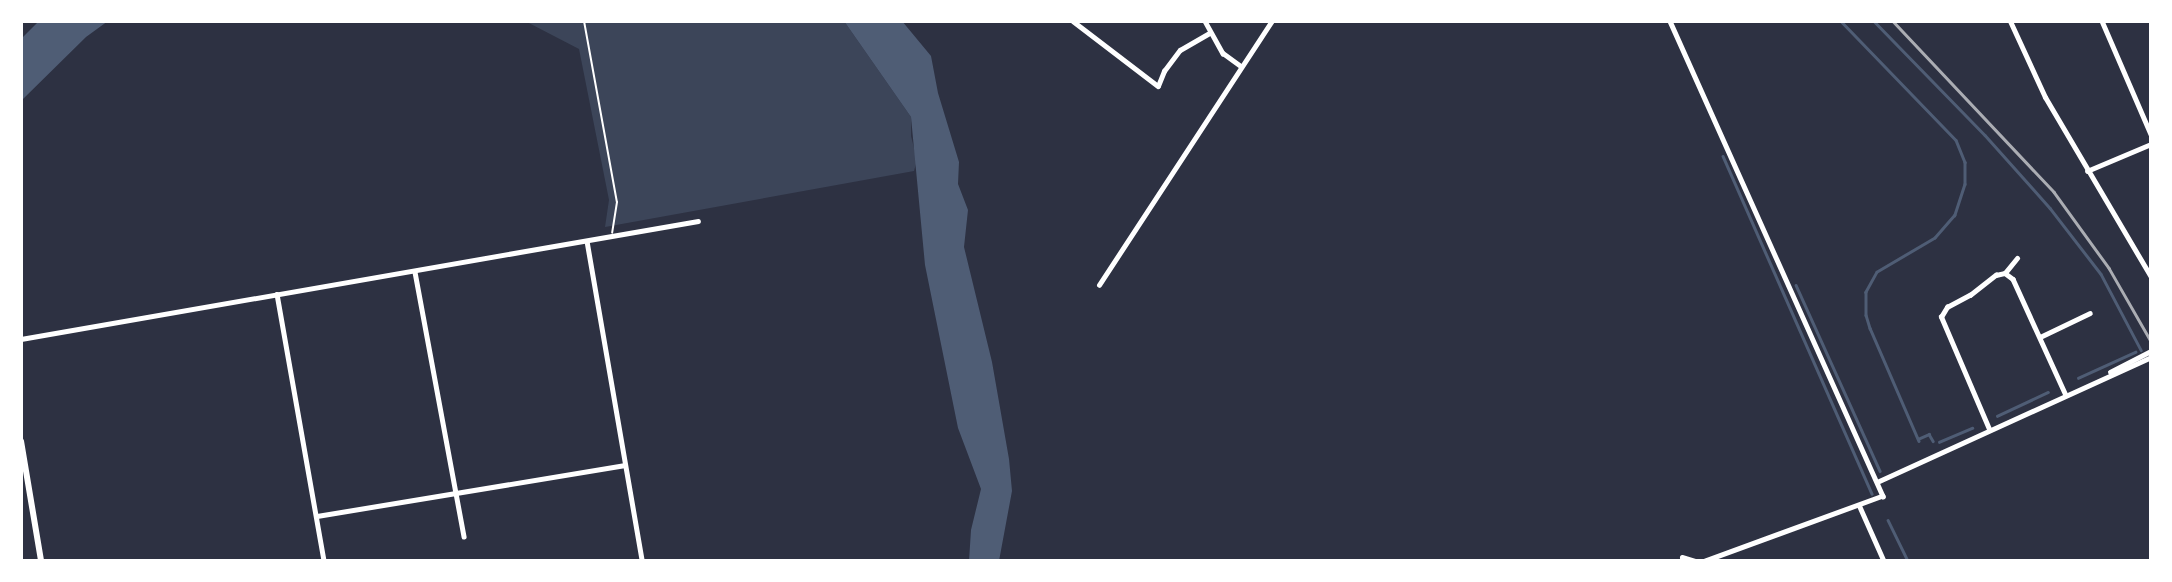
<!DOCTYPE html>
<style>
body{margin:0}
#map{position:relative;width:2172px;height:582px;overflow:hidden;background:#2d3142;font-family:"DM Sans",sans-serif}
div>[style]{position:absolute}
.green>*{inset:0;background:#3c4559}
.water>*{inset:0;background:#4f5d75}
.stream>*{height:2.5px;margin:-1.25px;padding:0 1.25px;transform-origin:1.25px;border-radius:1.25px;background:#4f5d75}
.service>*{height:2px;margin:-1px;padding:0 1px;transform-origin:1px;border-radius:1px;background:#fff}
.minor>*{height:4.5px;margin:-2.25px;padding:0 2.25px;transform-origin:2.25px;border-radius:2.25px;background:#fff}
.tertiary>*{height:5px;margin:-2.5px;padding:0 2.5px;transform-origin:2.5px;border-radius:2.5px;background:#fff}
.secondary>*{height:6px;margin:-3px;padding:0 3px;transform-origin:3px;border-radius:3px;background:#fff}
.rail>*{height:2.5px;margin:-1.25px;padding:0 1.25px;transform-origin:1.25px;border-radius:1.25px;background:#abadb3}
span{translate:-50% -50%;white-space:nowrap;text-align:center;line-height:1.15;-webkit-text-stroke:7px #fff;paint-order:stroke}
.frame{position:absolute;inset:0;border:23px solid #fff;pointer-events:none}
</style>
<div id="map">
<div class="green">
<div style="clip-path:polygon(525px 21px,844px 21px,911px 117px,911px 136px,917px 160px,914px 171px,605px 227px,609px 200px,579px 49px)"></div>
</div>
<div class="water">
<div style="clip-path:polygon(39px 21px,108px 21px,86px 37px,21px 101px,21px 39px)"></div>
<div style="clip-path:polygon(844px 21px,902px 21px,931px 56px,938px 93px,959px 162px,958px 184px,968px 210px,964px 247px,992px 362px,1009px 459px,1012px 491px,999px 561px,969px 561px,971px 530px,981px 489px,958px 428px,925px 265px,911px 117px)"></div>
</div>
<div class="stream">
<div style="left:1841px;top:21px;width:165px;rotate:46deg"></div>
<div style="left:1956px;top:140px;width:24px;rotate:68deg"></div>
<div style="left:1965px;top:162px;width:22px;rotate:90deg"></div>
<div style="left:1965px;top:184px;width:33px;rotate:108deg"></div>
<div style="left:1955px;top:215px;width:30px;rotate:131deg"></div>
<div style="left:1935px;top:238px;width:67px;rotate:149.6deg"></div>
<div style="left:1877px;top:272px;width:23px;rotate:119deg"></div>
<div style="left:1866px;top:292px;width:23px;rotate:90deg"></div>
<div style="left:1866px;top:315px;width:14px;rotate:73deg"></div>
<div style="left:1870px;top:328px;width:123px;rotate:66.6deg"></div>
<div style="left:1874px;top:21px;width:159px;rotate:45.8deg"></div>
<div style="left:1985px;top:135px;width:98px;rotate:48.3deg"></div>
<div style="left:2050px;top:208px;width:83px;rotate:52.3deg"></div>
<div style="left:2101px;top:274px;width:86px;rotate:62.2deg"></div>
<div style="left:1723px;top:156px;width:369px;rotate:66.2deg"></div>
<div style="left:1796px;top:285px;width:204px;rotate:65.7deg"></div>
<div style="left:2078px;top:378px;width:63px;rotate:-24.5deg"></div>
<div style="left:1997px;top:416px;width:56px;rotate:-25.2deg"></div>
<div style="left:1918px;top:439px;width:12px;rotate:-24deg"></div>
<div style="left:1929px;top:434px;width:8px;rotate:60deg"></div>
<div style="left:1939px;top:442px;width:36px;rotate:-23deg"></div>
<div style="left:1888px;top:520px;width:46px;rotate:64deg"></div>
</div>
<div class="service">
<div style="left:584px;top:21px;width:184px;rotate:79.7deg"></div>
<div style="left:617px;top:202px;width:31px;rotate:99deg"></div>
</div>
<div class="minor">
<div style="left:1073px;top:21px;width:107px;rotate:37.4deg"></div>
<div style="left:1158px;top:86px;width:16px;rotate:-68deg"></div>
<div style="left:1164px;top:71px;width:26px;rotate:-53deg"></div>
<div style="left:1180px;top:50px;width:34px;rotate:-30deg"></div>
<div style="left:1205px;top:21px;width:37px;rotate:61deg"></div>
<div style="left:1223px;top:53px;width:22px;rotate:36deg"></div>
<div style="left:1670px;top:21px;width:521px;rotate:65.85deg"></div>
<div style="left:1883px;top:496px;width:189px;rotate:159.9deg"></div>
<div style="left:2102px;top:21px;width:123px;rotate:66.6deg"></div>
<div style="left:2087px;top:171px;width:69px;rotate:-22.9deg"></div>
<div style="left:587px;top:241px;width:325px;rotate:80.2deg"></div>
<div style="left:415px;top:272px;width:269px;rotate:79.5deg"></div>
<div style="left:2005px;top:273px;width:10px;rotate:37deg"></div>
<div style="left:2013px;top:279px;width:125px;rotate:65.5deg"></div>
<div style="left:1099px;top:285px;width:316px;rotate:-56.8deg"></div>
<div style="left:277px;top:294px;width:271px;rotate:80deg"></div>
<div style="left:2040px;top:337px;width:55px;rotate:-25.6deg"></div>
<div style="left:21px;top:339px;width:687px;rotate:-9.89deg"></div>
<div style="left:2110px;top:372px;width:46px;rotate:-27.1deg"></div>
<div style="left:1989px;top:429px;width:122px;rotate:-113.2deg"></div>
<div style="left:1941px;top:317px;width:12px;rotate:-59deg"></div>
<div style="left:1947px;top:307px;width:26px;rotate:-28deg"></div>
<div style="left:1970px;top:295px;width:33px;rotate:-38deg"></div>
<div style="left:1996px;top:275px;width:9px;rotate:-13deg"></div>
<div style="left:2005px;top:273px;width:19px;rotate:-51deg"></div>
<div style="left:1877px;top:482px;width:301px;rotate:-24.5deg"></div>
<div style="left:1860px;top:507px;width:59px;rotate:66deg"></div>
<div style="left:317px;top:516px;width:312px;rotate:-9.4deg"></div>
<div style="left:1682px;top:557px;width:14px;rotate:17deg"></div>
</div>
<div class="tertiary">
<div style="left:2010px;top:21px;width:84px;rotate:65.3deg"></div>
<div style="left:2045px;top:97px;width:209px;rotate:59.5deg"></div>
</div>
<div class="secondary">
<div style="left:21px;top:441px;width:122px;rotate:80.5deg"></div>
</div>
<div class="rail">
<div style="left:1893px;top:21px;width:235px;rotate:46.7deg"></div>
<div style="left:2054px;top:192px;width:94px;rotate:54.1deg"></div>
<div style="left:2109px;top:268px;width:84px;rotate:60.1deg"></div>
</div>
<div class="frame"></div>
</div>
